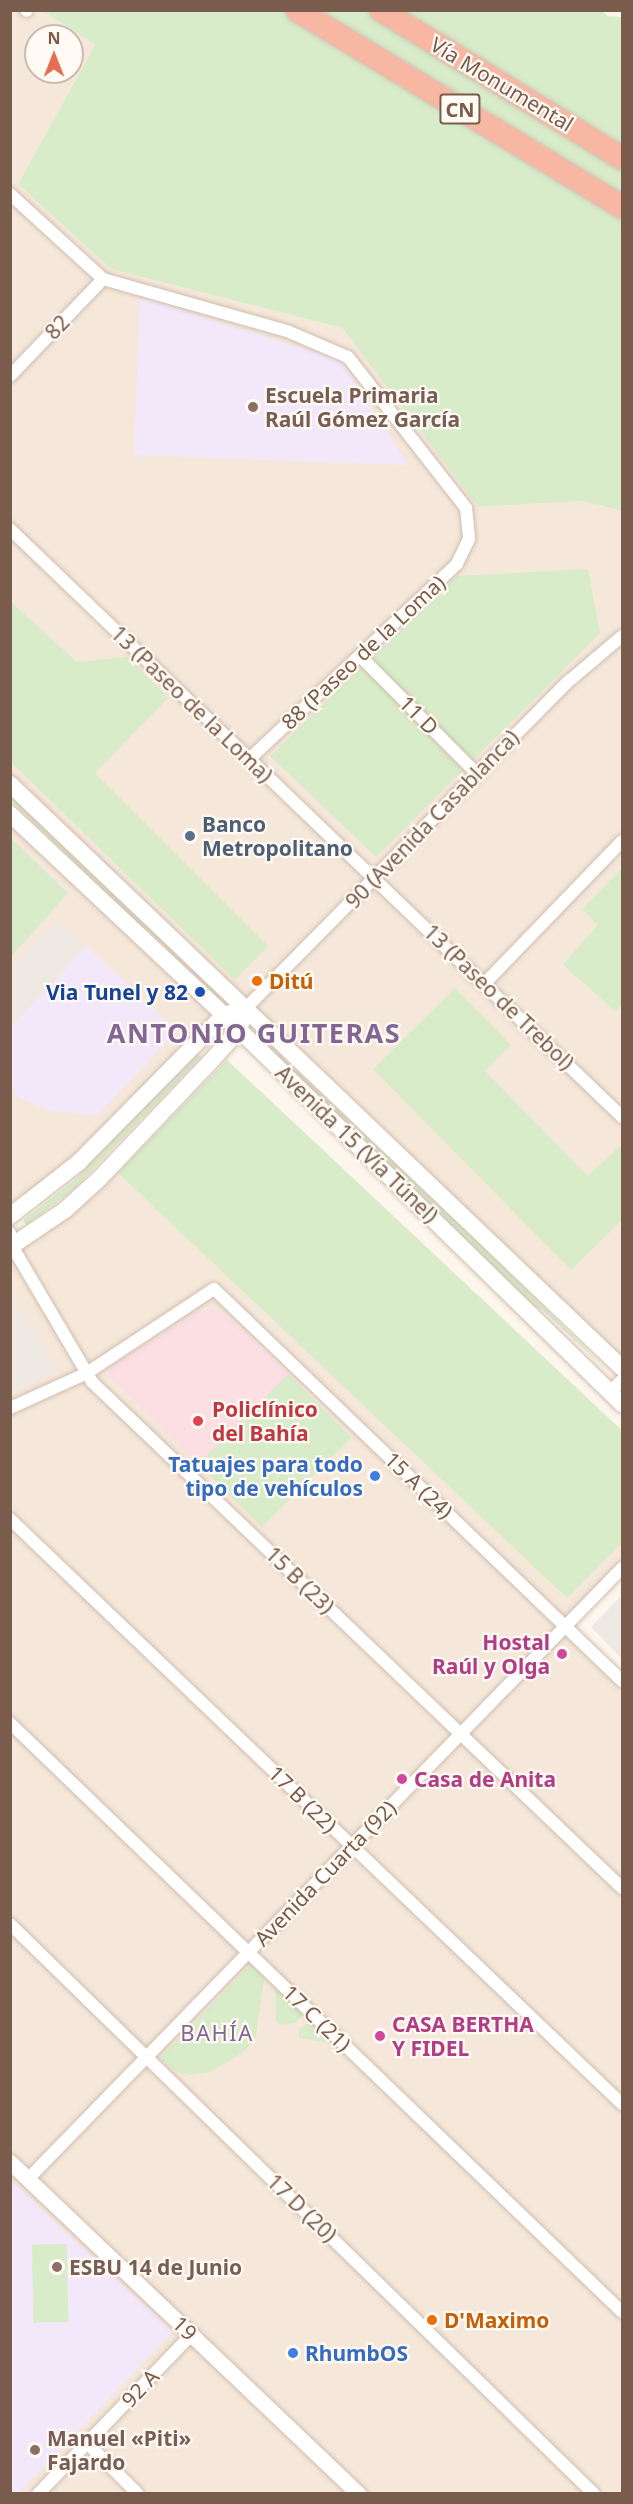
<!DOCTYPE html>
<meta charset="utf-8">
<style>
body{margin:0}
#map{position:relative;width:633px;height:2504px;overflow:hidden;background:#fdf6ec;font-family:"Noto Sans",sans-serif}
div>[style]{position:absolute}
.residential>*{inset:0;background:#f5e8da}
.industrial>*{inset:0;background:#efe9e4}
.education>*{inset:0;background:#f3e8fa}
.medical>*{inset:0;background:#fbdfe3}
.green>*{inset:0;background:#d8ecc9;transform-origin:0 0}
.roads{filter:drop-shadow(0 0 2px #d1beb0) drop-shadow(0 0 2px #d1beb0)}
.minor>*{height:12px;margin:-6px;padding:0 6px;transform-origin:6px;border-radius:6px;background:#fff}
.tertiary>*{height:15px;margin:-7.5px;padding:0 7.5px;transform-origin:7.5px;border-radius:7.5px;background:#fff}
.secondary>*{height:16px;margin:-8px;padding:0 8px;transform-origin:8px;border-radius:8px;background:#fff}
.motorway>*{height:22px;margin:-11px;padding:0 11px;transform-origin:11px;border-radius:11px;background:#f7b7a3}
.dots>*{width:16px;height:16px;translate:-50% -50%;box-sizing:border-box;border:3px solid #fffaf3;border-radius:50%}
span{translate:-50% -50%;white-space:nowrap;text-align:center;line-height:1.15;-webkit-text-stroke:4.5px #fffaf3;paint-order:stroke}
.shield-label span{padding:2px 4px;background:#fffaf3;border:2px solid;border-radius:4px;-webkit-text-stroke-width:0}
.shield-label{font-size:20px;color:#7a5c4d;font-weight:700}
.street-label{font-size:21px;color:#7a5c4d}
.education-label{font-size:21px;color:#785e54;font-weight:700}
.left{translate:0 -50%;text-align:left}
.service-label{font-size:21px;color:#4e5e75;font-weight:700}
.food-label{font-size:21px;color:#c56008;font-weight:700}
.transit-label{font-size:21px;color:#164399;font-weight:700}
.right{translate:-100% -50%;text-align:right}
.health-label{font-size:21px;color:#be3a42;font-weight:700}
.shop-label{font-size:21px;color:#366cbe;font-weight:700}
.hotel-label{font-size:21px;color:#b23c85;font-weight:700}
.neighbourhood-label{font-size:22px;color:#846695;letter-spacing:1.5px}
.district-label{font-size:27px;color:#846695;font-weight:700;letter-spacing:1.5px}
.frame{position:absolute;inset:0;border:12px solid #7a5c4d;pointer-events:none}
.north{position:absolute;left:24px;top:24px;width:60px;height:60px;box-sizing:border-box;background:#fffaf3;border:2px solid #cabbb1;border-radius:50%;rotate:0deg;font-size:16px;font-weight:700;line-height:24px;text-align:center;color:#7a5c4d}
.north::after{content:'';display:block;margin:auto;width:21px;height:27px;background:#e76f51;clip-path:polygon(50% 0,100% 100%,50% 72%,0 100%)}
</style>
<div id="map">
<div class="residential">
<div style="clip-path:polygon(evenodd,10px 11px,43px 11px,95px 45px,18px 184px,111px 269px,342px 328px,478px 507px,582px 501px,622px 511px,622px 1368px,11px 782px,10px 11px,36px 36px,72px 36px,72px 72px,36px 72px,36px 36px)"></div>
<div style="clip-path:polygon(10px 814px,224px 1015px,10px 1216px)"></div>
<div style="clip-path:polygon(227px 1060px,622px 1430px,622px 1568px,566px 1626px,622px 1681px,622px 2493px,11px 2494px,11px 1247px,59px 1224px,118px 1173px)"></div>
</div>
<div class="industrial">
<div style="clip-path:polygon(57px 919px,87px 947px,11px 1027px,11px 968px)"></div>
<div style="clip-path:polygon(11px 1294px,57px 1372px,11px 1393px,10px 1393px)"></div>
<div style="clip-path:polygon(622px 1595px,622px 1659px,591px 1627px)"></div>
</div>
<div class="education">
<div style="clip-path:polygon(140px 297px,340px 360px,408px 465px,134px 455px)"></div>
<div style="clip-path:polygon(87px 947px,177px 1030px,98px 1115px,50px 1111px,16px 1096px,11px 1080px,11px 1027px)"></div>
<div style="clip-path:polygon(10px 2180px,173px 2331px,18px 2494px,10px 2493px)"></div>
</div>
<div class="medical">
<div style="clip-path:polygon(211px 1309px,225px 1314px,288px 1374px,199px 1464px,109px 1377px,110px 1367px,193px 1313px)"></div>
</div>
<div class="green">
<div style="clip-path:polygon(601px 10px,608px 16px,622px 17px,622px 511px,582px 501px,478px 507px,342px 328px,111px 269px,18px 184px,95px 45px,43px 11px)"></div>
<div style="clip-path:polygon(588px 569px,600px 633px,376px 857px,270px 756px,457px 576px)"></div>
<div style="clip-path:polygon(10px 601px,77px 662px,128px 657px,168px 698px,95px 773px,268px 946px,235px 980px,11px 762px)"></div>
<div style="clip-path:polygon(10px 792px,230px 1001px,227px 1004px,150px 931px,140px 926px,11px 800px)"></div>
<div style="clip-path:polygon(11px 838px,68px 893px,11px 957px,10px 956px)"></div>
<div style="clip-path:polygon(622px 868px,622px 1005px,615px 1011px,563px 965px,597px 925px,582px 909px)"></div>
<div style="clip-path:polygon(455px 988px,511px 1045px,485px 1071px,588px 1176px,620px 1146px,622px 1149px,622px 1220px,571px 1270px,373px 1069px)"></div>
<div style="clip-path:polygon(249px 1027px,441px 1205px,609px 1372px,542px 1310px,525px 1301px)"></div>
<div style="clip-path:polygon(196px 1053px,201px 1057px,73px 1190px,26px 1225px,23px 1220px,73px 1181px)"></div>
<div style="clip-path:polygon(227px 1060px,622px 1431px,622px 1543px,567px 1598px,118px 1173px)"></div>
<div style="left:288px;top:1374px;width:90px;height:127px;rotate:45deg"></div>
<div style="clip-path:polygon(253px 1962px,265px 1973px,256px 2036px,245px 2051px,210px 2072px,191px 2075px,174px 2071px,160px 2058px)"></div>
<div style="clip-path:polygon(275px 1983px,304px 2014px,295px 2023px,282px 2025px,276px 2021px)"></div>
<div style="clip-path:polygon(311px 2021px,336px 2044px,299px 2038px,299px 2029px)"></div>
<div style="left:67px;top:2244px;width:78px;height:35px;rotate:89deg"></div>
</div>
<div class="roads">
<div class="minor">
<div style="left:26px;top:10px;width:1px;rotate:45deg"></div>
<div style="left:10px;top:194px;width:126px;rotate:42.4deg"></div>
<div style="left:103px;top:279px;width:191px;rotate:15.8deg"></div>
<div style="left:287px;top:331px;width:66px;rotate:23.1deg"></div>
<div style="left:348px;top:357px;width:192px;rotate:52deg"></div>
<div style="left:466px;top:508px;width:31px;rotate:84deg"></div>
<div style="left:469px;top:539px;width:28px;rotate:116deg"></div>
<div style="left:457px;top:564px;width:285px;rotate:136.8deg"></div>
<div style="left:10px;top:376px;width:134px;rotate:-46.2deg"></div>
<div style="left:10px;top:529px;width:849px;rotate:43.85deg"></div>
<div style="left:361px;top:657px;width:163px;rotate:45.2deg"></div>
<div style="left:485px;top:983px;width:197px;rotate:-46deg"></div>
<div style="left:246px;top:1008px;width:460px;rotate:-45.4deg"></div>
<div style="left:569px;top:681px;width:70px;rotate:-40.3deg"></div>
<div style="left:10px;top:1233px;width:13px;rotate:81deg"></div>
<div style="left:12px;top:1246px;width:158px;rotate:59.5deg"></div>
<div style="left:92px;top:1382px;width:733px;rotate:43.67deg"></div>
<div style="left:610px;top:1392px;width:17px;rotate:-45deg"></div>
<div style="left:10px;top:1408px;width:85px;rotate:-24.4deg"></div>
<div style="left:87px;top:1373px;width:152px;rotate:-33.5deg"></div>
<div style="left:214px;top:1289px;width:566px;rotate:43.85deg"></div>
<div style="left:10px;top:1519px;width:847px;rotate:43.71deg"></div>
<div style="left:10px;top:1723px;width:849px;rotate:43.9deg"></div>
<div style="left:10px;top:1924px;width:816px;rotate:44.3deg"></div>
<div style="left:28px;top:2179px;width:852px;rotate:-45.81deg"></div>
<div style="left:87px;top:2443px;width:72px;rotate:45deg"></div>
<div style="left:38px;top:2494px;width:222px;rotate:-46.1deg"></div>
</div>
<div class="tertiary">
<div style="left:10px;top:2162px;width:482px;rotate:43.6deg"></div>
</div>
<div class="secondary">
<div style="left:10px;top:784px;width:846px;rotate:43.66deg"></div>
<div style="left:10px;top:814px;width:294px;rotate:43.2deg"></div>
<div style="left:224px;top:1015px;width:557px;rotate:44.34deg"></div>
<div style="left:10px;top:1216px;width:88px;rotate:-38deg"></div>
<div style="left:79px;top:1162px;width:206px;rotate:-45.4deg"></div>
<div style="left:224px;top:1015px;width:10px;rotate:-17deg"></div>
<div style="left:10px;top:1247px;width:66px;rotate:-33.9deg"></div>
<div style="left:65px;top:1210px;width:47px;rotate:-42.4deg"></div>
<div style="left:100px;top:1178px;width:163px;rotate:-46.5deg"></div>
<div style="left:212px;top:1060px;width:40px;rotate:-48deg"></div>
<div style="left:239px;top:1030px;width:10px;rotate:-73deg"></div>
</div>
<div class="motorway">
<div style="left:297px;top:10px;width:380px;rotate:31.2deg"></div>
<div style="left:381px;top:10px;width:283px;rotate:31.6deg"></div>
</div>
</div>
<div class="dots">
<div style="left:253px;top:407px;background:#8d6e63"></div>
<div style="left:190px;top:836px;background:#5c6f8a"></div>
<div style="left:257px;top:981px;background:#e8710a"></div>
<div style="left:200px;top:992px;background:#1a4fb4"></div>
<div style="left:198px;top:1421px;background:#e0444e"></div>
<div style="left:375px;top:1476px;background:#3f7fe0"></div>
<div style="left:562px;top:1654px;background:#d1479c"></div>
<div style="left:402px;top:1779px;background:#d1479c"></div>
<div style="left:380px;top:2036px;background:#d1479c"></div>
<div style="left:57px;top:2267px;background:#8d6e63"></div>
<div style="left:432px;top:2320px;background:#e8710a"></div>
<div style="left:293px;top:2353px;background:#3f7fe0"></div>
<div style="left:35px;top:2450px;background:#8d6e63"></div>
</div>
<div class="shield-label">
<span style="left:460px;top:109px">CN</span>
</div>
<div class="street-label">
<span style="left:502px;top:84px;rotate:31deg">Vía Monumental</span>
<span style="left:57px;top:327px;rotate:-46deg">82</span>
<span style="left:363px;top:652px;rotate:-43deg">88 (Paseo de la Loma)</span>
<span style="left:192px;top:704px;rotate:44deg">13 (Paseo de la Loma)</span>
<span style="left:419px;top:715px;rotate:45deg">11 D</span>
<span style="left:432px;top:819px;rotate:-46deg">90 (Avenida Casablanca)</span>
<span style="left:499px;top:997px;rotate:44deg">13 (Paseo de Trebol)</span>
<span style="left:357px;top:1144px;rotate:44deg">Avenida 15 (Vía Túnel)</span>
<span style="left:419px;top:1485px;rotate:44deg">15 A (24)</span>
<span style="left:300px;top:1580px;rotate:44deg">15 B (23)</span>
<span style="left:303px;top:1799px;rotate:44deg">17 B (22)</span>
<span style="left:325px;top:1873px;rotate:-46deg">Avenida Cuarta (92)</span>
<span style="left:317px;top:2018px;rotate:44deg">17 C (21)</span>
<span style="left:302px;top:2208px;rotate:44deg">17 D (20)</span>
<span style="left:185px;top:2328px;rotate:44deg">19</span>
<span style="left:140px;top:2388px;rotate:-46deg">92 A</span>
</div>
<div class="education-label">
<span class="left" style="left:265px;top:407px">Escuela Primaria<br>Raúl Gómez García</span>
<span class="left" style="left:69px;top:2267px">ESBU 14 de Junio</span>
<span class="left" style="left:47px;top:2450px">Manuel «Piti»<br>Fajardo</span>
</div>
<div class="service-label">
<span class="left" style="left:202px;top:836px">Banco<br>Metropolitano</span>
</div>
<div class="food-label">
<span class="left" style="left:269px;top:981px">Ditú</span>
<span class="left" style="left:444px;top:2320px">D'Maximo</span>
</div>
<div class="transit-label">
<span class="right" style="left:188px;top:992px">Via Tunel y 82</span>
</div>
<div class="health-label">
<span class="left" style="left:212px;top:1421px">Policlínico<br>del Bahía</span>
</div>
<div class="shop-label">
<span class="right" style="left:363px;top:1476px">Tatuajes para todo<br>tipo de vehículos</span>
<span class="left" style="left:305px;top:2353px">RhumbOS</span>
</div>
<div class="hotel-label">
<span class="right" style="left:550px;top:1654px">Hostal<br>Raúl y Olga</span>
<span class="left" style="left:414px;top:1779px">Casa de Anita</span>
<span class="left" style="left:392px;top:2036px">CASA BERTHA<br>Y FIDEL</span>
</div>
<div class="neighbourhood-label">
<span style="left:217px;top:2033px">BAHÍA</span>
</div>
<div class="district-label">
<span style="left:254px;top:1033px">ANTONIO GUITERAS</span>
</div>
<div class="frame"></div>
<div class="north">N</div>
</div>
